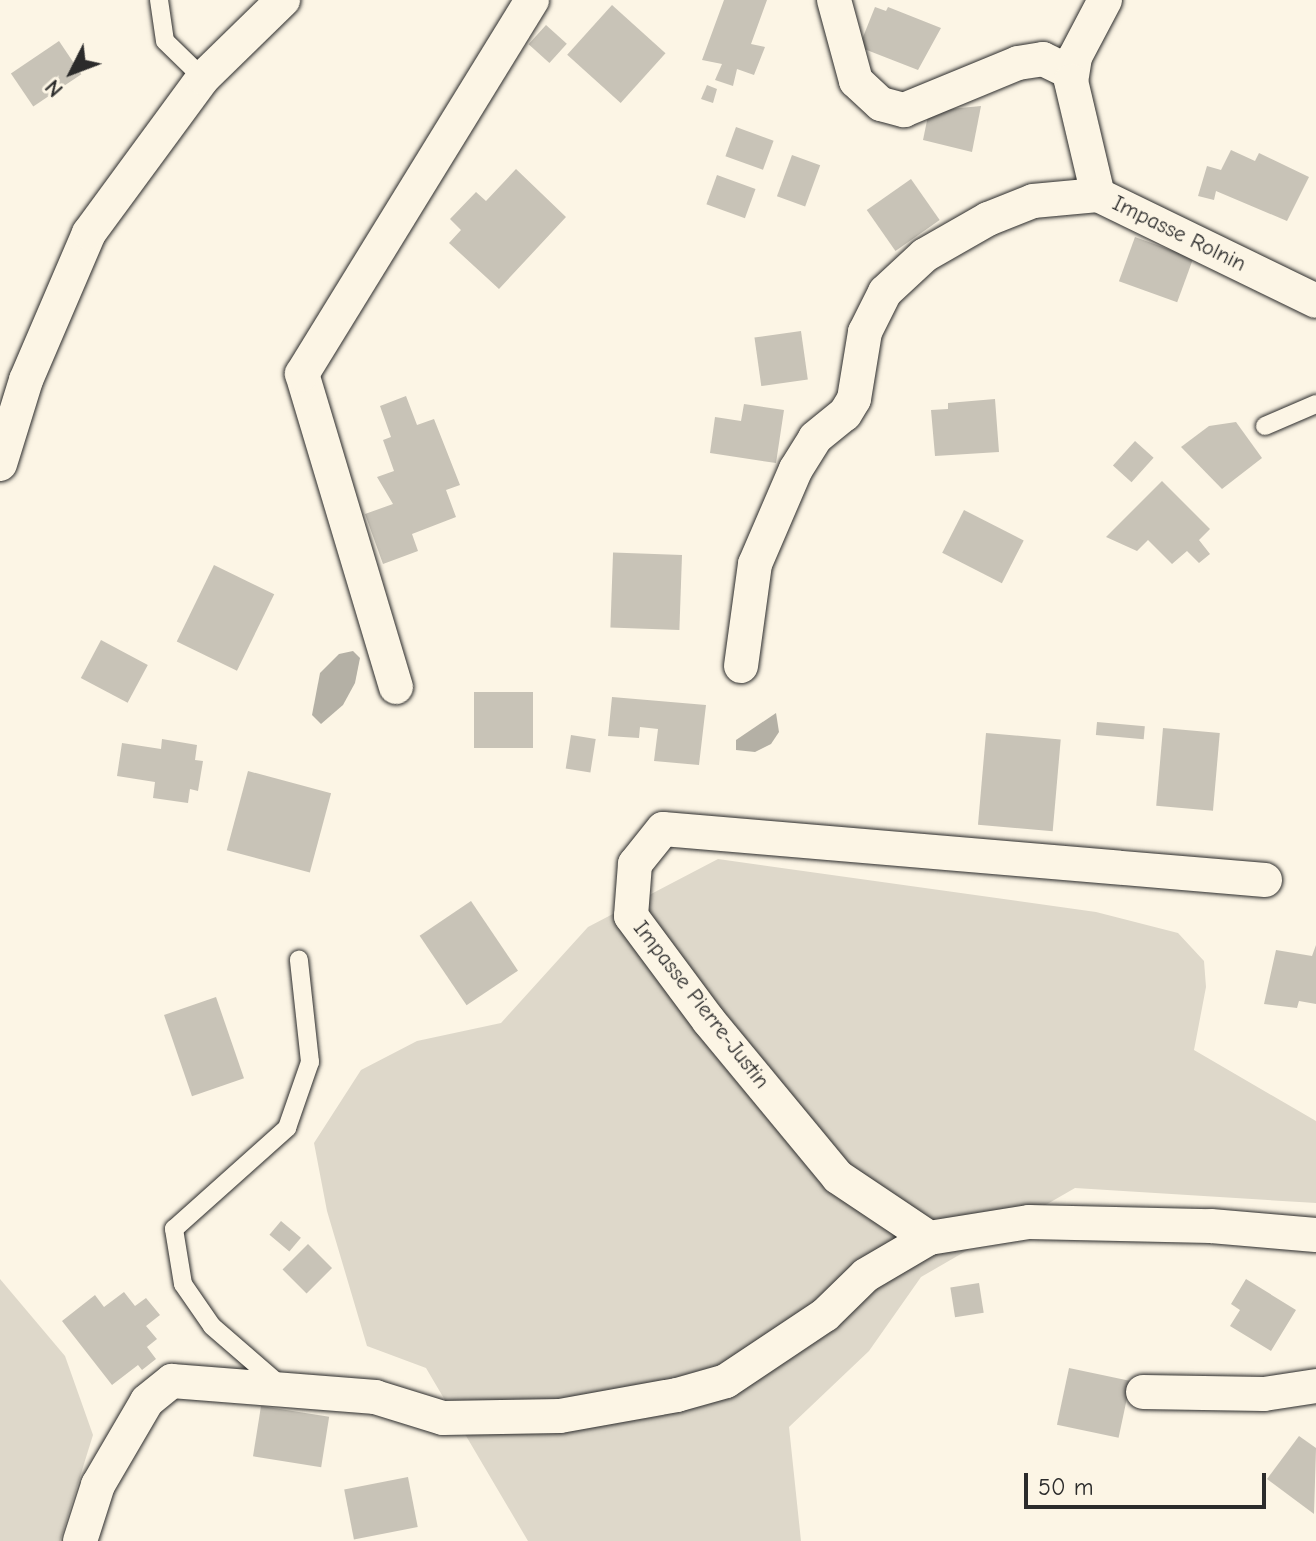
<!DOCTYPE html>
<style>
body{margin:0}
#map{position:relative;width:1316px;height:1541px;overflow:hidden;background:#fcf5e5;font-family:"Comic Neue",sans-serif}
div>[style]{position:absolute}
.green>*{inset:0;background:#ded8ca}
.water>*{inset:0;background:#b4b0a5}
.building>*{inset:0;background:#c8c3b7;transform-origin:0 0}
.roads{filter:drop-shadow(0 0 2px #2b2b2b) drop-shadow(0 0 2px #2b2b2b)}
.lane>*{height:18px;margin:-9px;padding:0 9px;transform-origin:9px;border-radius:9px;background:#fcf5e5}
.street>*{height:34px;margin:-17px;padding:0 17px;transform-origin:17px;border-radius:17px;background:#fcf5e5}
span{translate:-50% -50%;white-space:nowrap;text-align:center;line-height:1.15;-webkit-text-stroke:6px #fcf5e5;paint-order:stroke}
.street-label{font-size:22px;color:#2b2b2b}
.north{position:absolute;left:32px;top:32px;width:80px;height:80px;-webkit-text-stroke:6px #fcf5e5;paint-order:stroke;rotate:228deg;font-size:22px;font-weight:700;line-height:32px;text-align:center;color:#2b2b2b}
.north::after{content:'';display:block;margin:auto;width:28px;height:36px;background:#2b2b2b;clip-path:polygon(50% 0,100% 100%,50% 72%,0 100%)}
.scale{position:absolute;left:1024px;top:1473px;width:242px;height:36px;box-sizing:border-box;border:4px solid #2b2b2b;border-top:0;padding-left:10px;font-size:24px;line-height:28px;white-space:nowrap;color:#2b2b2b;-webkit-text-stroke:6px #fcf5e5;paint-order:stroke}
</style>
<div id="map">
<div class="green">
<div style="clip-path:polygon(718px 859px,1096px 912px,1178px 933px,1204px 961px,1206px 987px,1194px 1050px,1316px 1121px,1316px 1203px,1075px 1188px,921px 1277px,869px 1351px,789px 1427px,801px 1541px,528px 1541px,426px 1368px,367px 1346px,327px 1211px,314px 1143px,361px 1070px,417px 1041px,501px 1023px,588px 927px)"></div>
<div style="clip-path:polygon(0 1279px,65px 1356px,93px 1435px,60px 1541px,0 1541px)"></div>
</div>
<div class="water">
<div style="clip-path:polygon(353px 651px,360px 658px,355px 683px,343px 705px,321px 724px,312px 715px,320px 673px,339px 654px)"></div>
<div style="clip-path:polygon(776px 713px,779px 732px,771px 744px,755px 752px,736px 750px,736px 740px)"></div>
</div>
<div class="building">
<div style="clip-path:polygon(724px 0,767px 0,751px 44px,765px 47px,754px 75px,737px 69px,733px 86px,715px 80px,722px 64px,702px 60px)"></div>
<div style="left:612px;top:5px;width:72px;height:67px;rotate:42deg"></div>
<div style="clip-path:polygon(875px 7px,886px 11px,888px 7px,941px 28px,918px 70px,859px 47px)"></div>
<div style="left:546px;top:25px;width:28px;height:26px;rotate:42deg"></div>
<div style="left:59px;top:41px;width:40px;height:58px;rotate:56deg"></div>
<div style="clip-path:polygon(707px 85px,717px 89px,713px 103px,701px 99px)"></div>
<div style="clip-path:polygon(981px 106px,972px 152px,923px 140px,929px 111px)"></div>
<div style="left:736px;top:127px;width:40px;height:31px;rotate:20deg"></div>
<div style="clip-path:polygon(1231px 150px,1255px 161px,1259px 153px,1309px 177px,1287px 221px,1216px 191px,1214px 200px,1198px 196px,1207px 166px,1221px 170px)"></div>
<div style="left:792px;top:155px;width:30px;height:44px;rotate:20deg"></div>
<div style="clip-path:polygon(516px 169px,566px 217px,499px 289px,449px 243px,461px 230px,450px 219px,476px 192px,486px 201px)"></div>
<div style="left:717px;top:175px;width:41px;height:31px;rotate:20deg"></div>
<div style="left:911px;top:179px;width:50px;height:54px;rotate:55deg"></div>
<div style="left:1135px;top:237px;width:62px;height:47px;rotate:20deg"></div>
<div style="left:801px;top:331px;width:49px;height:47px;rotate:82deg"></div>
<div style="clip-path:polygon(406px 396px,417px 425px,434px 419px,460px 485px,446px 490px,456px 517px,412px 534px,418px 551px,383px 564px,365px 514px,393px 504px,377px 477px,394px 471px,383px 440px,391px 437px,380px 406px)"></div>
<div style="clip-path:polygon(995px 399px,999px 452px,935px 456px,931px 410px,948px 409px,948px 403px)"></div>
<div style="clip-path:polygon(744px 404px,784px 410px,776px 463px,710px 453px,715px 417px,741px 421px)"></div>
<div style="clip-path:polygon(1236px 422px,1262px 458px,1222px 489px,1181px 447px,1209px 426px)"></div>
<div style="left:1135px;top:441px;width:25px;height:33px;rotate:42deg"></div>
<div style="clip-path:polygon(1162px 481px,1210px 529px,1199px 540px,1210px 554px,1199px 563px,1187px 551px,1172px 564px,1148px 540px,1137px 551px,1106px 537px)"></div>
<div style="left:964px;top:510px;width:67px;height:48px;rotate:27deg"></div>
<div style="left:682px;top:555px;width:75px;height:69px;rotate:92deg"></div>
<div style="left:214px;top:565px;width:67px;height:85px;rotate:26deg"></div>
<div style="left:101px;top:640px;width:53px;height:43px;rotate:28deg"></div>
<div style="left:474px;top:692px;width:59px;height:56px"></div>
<div style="clip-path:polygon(612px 697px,706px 705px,699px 765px,654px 761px,658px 729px,640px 727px,639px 738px,608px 736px)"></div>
<div style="left:1097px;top:722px;width:48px;height:13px;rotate:5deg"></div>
<div style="left:1163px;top:728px;width:57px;height:78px;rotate:5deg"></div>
<div style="left:986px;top:733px;width:75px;height:92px;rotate:5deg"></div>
<div style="left:571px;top:735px;width:25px;height:34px;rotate:9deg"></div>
<div style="clip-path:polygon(162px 739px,197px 745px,195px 760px,203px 761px,198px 791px,190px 789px,188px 803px,153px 798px,155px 782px,117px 776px,122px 743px,161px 749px)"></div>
<div style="left:248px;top:771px;width:86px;height:82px;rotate:15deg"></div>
<div style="left:471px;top:901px;width:84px;height:62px;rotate:56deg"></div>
<div style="clip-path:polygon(1316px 945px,1316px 1004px,1299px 1001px,1297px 1008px,1264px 1004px,1276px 950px,1312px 956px)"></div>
<div style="left:216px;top:997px;width:86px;height:55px;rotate:71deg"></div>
<div style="left:281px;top:1221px;width:26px;height:18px;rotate:40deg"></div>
<div style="left:308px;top:1244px;width:34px;height:36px;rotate:45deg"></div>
<div style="clip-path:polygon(1246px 1279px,1296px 1310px,1271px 1351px,1230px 1326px,1240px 1310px,1231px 1304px)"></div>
<div style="left:979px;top:1283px;width:30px;height:29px;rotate:81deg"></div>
<div style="clip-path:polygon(124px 1292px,135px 1306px,146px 1298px,160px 1315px,146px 1326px,157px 1339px,147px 1347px,156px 1359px,142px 1370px,138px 1365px,112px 1385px,62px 1321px,95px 1295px,104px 1307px)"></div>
<div style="left:1069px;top:1368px;width:63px;height:58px;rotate:12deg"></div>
<div style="left:261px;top:1406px;width:69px;height:51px;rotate:9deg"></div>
<div style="clip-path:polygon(1299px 1436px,1316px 1448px,1314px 1514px,1267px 1479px)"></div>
<div style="left:408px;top:1477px;width:51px;height:65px;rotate:79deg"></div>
</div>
<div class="roads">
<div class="lane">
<div style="left:159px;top:0;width:41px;rotate:81.7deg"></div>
<div style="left:165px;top:41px;width:53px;rotate:44.2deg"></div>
<div style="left:1265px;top:426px;width:56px;rotate:-23.3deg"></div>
<div style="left:280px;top:1385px;width:90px;rotate:-139.1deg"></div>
<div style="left:212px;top:1326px;width:51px;rotate:-124.6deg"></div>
<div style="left:183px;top:1284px;width:56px;rotate:-99.3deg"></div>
<div style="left:174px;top:1229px;width:152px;rotate:-41.8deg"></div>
<div style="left:287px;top:1128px;width:70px;rotate:-70.8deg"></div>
<div style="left:310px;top:1062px;width:103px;rotate:-96.2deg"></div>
</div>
<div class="street">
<div style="left:834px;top:0;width:84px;rotate:74.8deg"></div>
<div style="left:856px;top:81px;width:34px;rotate:43deg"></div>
<div style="left:881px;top:104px;width:24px;rotate:15deg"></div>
<div style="left:904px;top:110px;width:123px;rotate:-22.4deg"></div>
<div style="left:1018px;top:63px;width:25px;rotate:-9deg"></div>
<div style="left:1043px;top:59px;width:32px;rotate:26deg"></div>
<div style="left:1105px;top:0;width:64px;rotate:117.8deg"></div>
<div style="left:1075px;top:57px;width:24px;rotate:99deg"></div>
<div style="left:1071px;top:81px;width:117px;rotate:76.7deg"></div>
<div style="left:1098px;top:195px;width:242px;rotate:25.9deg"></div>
<div style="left:0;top:464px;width:88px;rotate:-72.8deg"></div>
<div style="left:26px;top:380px;width:160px;rotate:-66.8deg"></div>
<div style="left:89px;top:233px;width:192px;rotate:-53.7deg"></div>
<div style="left:203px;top:78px;width:112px;rotate:-44.3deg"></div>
<div style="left:741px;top:666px;width:103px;rotate:-82.2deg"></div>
<div style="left:755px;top:564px;width:103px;rotate:-66.7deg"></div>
<div style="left:796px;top:469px;width:36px;rotate:-58deg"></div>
<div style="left:815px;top:438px;width:38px;rotate:-39deg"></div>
<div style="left:845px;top:414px;width:17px;rotate:-59deg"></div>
<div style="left:854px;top:399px;width:68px;rotate:-80.7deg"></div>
<div style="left:865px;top:332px;width:45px;rotate:-63.4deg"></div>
<div style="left:885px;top:292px;width:54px;rotate:-42.8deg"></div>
<div style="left:925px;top:255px;width:73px;rotate:-29.7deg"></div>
<div style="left:988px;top:219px;width:48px;rotate:-21.8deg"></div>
<div style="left:1033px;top:201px;width:65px;rotate:-5.3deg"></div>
<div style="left:396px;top:687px;width:327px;rotate:-106.7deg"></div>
<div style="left:302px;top:374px;width:439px;rotate:-58.4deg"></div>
<div style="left:1265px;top:880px;width:604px;rotate:-175.16deg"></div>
<div style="left:663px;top:829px;width:45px;rotate:128.7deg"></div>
<div style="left:635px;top:864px;width:52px;rotate:94.4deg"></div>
<div style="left:631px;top:916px;width:131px;rotate:53.4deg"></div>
<div style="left:709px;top:1021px;width:202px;rotate:50.4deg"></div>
<div style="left:838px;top:1177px;width:110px;rotate:33.8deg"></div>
<div style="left:929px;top:1238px;width:101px;rotate:-9.1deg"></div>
<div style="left:1029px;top:1222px;width:182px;rotate:1.3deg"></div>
<div style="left:1211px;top:1226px;width:105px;rotate:4.9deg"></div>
<div style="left:1143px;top:1392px;width:121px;rotate:0.9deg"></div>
<div style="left:1264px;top:1394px;width:53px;rotate:-8.7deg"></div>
<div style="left:80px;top:1541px;width:59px;rotate:-72.2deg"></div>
<div style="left:98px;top:1485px;width:97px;rotate:-59.7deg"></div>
<div style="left:147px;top:1401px;width:32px;rotate:-39deg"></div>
<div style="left:172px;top:1381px;width:204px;rotate:4.5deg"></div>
<div style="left:375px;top:1397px;width:71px;rotate:17.2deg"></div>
<div style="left:443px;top:1418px;width:117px;rotate:-1deg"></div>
<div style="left:560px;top:1416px;width:119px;rotate:-10.2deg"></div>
<div style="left:677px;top:1395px;width:51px;rotate:-15.9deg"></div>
<div style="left:726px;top:1381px;width:119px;rotate:-33.7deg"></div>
<div style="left:825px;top:1315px;width:57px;rotate:-44.3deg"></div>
<div style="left:866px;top:1275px;width:73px;rotate:-30.4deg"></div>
</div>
</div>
<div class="street-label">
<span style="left:1179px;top:234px;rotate:26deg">Impasse Rolnin</span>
<span style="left:701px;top:1005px;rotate:52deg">Impasse Pierre-Justin</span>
</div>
<div class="north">N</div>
<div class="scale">50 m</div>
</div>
